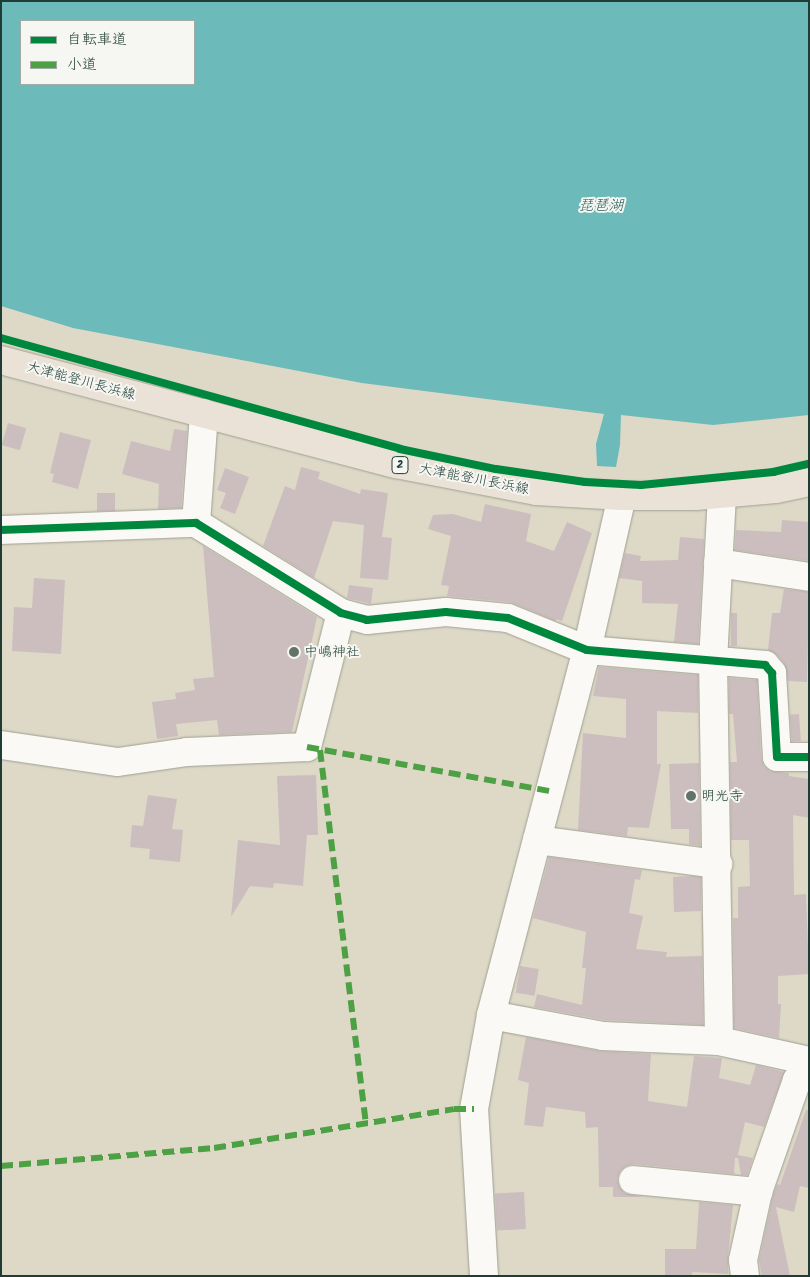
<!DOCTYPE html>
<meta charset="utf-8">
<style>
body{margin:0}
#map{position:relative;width:810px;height:1277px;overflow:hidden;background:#ded9c6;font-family:Kalam,"Klee One",sans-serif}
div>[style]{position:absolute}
.water>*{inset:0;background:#6dbabb}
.building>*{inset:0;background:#ccbebe;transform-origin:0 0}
.roads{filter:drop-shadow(0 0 1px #9e9f93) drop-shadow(0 0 1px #9e9f93)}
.minor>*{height:28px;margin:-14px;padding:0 14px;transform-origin:14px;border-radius:14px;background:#faf9f6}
.major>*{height:28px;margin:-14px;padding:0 14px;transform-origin:14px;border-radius:14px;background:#eae2d6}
.quiet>*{height:6px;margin-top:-3px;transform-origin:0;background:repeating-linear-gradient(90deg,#4da043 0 12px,transparent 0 18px)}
.cycleway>*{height:8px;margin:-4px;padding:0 4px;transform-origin:4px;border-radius:4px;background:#00873e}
.dots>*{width:14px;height:14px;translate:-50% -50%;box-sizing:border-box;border:2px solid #f6f6f2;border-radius:50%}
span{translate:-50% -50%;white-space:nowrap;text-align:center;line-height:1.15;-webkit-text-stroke:4px #f6f6f2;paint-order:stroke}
.shield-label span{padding:1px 4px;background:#f6f6f2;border:1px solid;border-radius:4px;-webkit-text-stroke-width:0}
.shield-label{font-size:12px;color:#1f3d34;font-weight:700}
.street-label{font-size:14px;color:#1f3d34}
.poi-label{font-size:14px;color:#1f3d34}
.left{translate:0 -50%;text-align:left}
.water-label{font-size:15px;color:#285f5b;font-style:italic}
.frame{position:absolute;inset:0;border:2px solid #1f3d34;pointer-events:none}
.legend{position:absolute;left:20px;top:20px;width:175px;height:65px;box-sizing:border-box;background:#f6f6f2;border:1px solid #a0aca6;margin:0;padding:6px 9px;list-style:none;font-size:15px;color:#1f3d34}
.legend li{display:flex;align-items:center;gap:10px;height:25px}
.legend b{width:25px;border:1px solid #a0aca6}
</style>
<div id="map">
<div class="water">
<div style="clip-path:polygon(evenodd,1px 1px,809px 1px,809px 415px,713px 425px,621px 415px,620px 445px,616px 467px,597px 466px,596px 444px,604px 414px,362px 383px,73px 328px,1px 306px,1px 1px,21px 21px,194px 21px,194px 84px,21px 84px,21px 21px)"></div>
</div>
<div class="building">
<div style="left:8px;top:423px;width:19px;height:23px;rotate:16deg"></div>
<div style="clip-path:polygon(174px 429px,187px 431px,181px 508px,158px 509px,159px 484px,122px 474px,131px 441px,170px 451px)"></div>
<div style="clip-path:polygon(60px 432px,91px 440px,78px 489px,52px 482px,54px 474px,50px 473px)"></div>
<div style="clip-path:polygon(301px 467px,320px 472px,318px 479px,360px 494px,361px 489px,388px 493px,382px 537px,392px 538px,388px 580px,360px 578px,364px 525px,333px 521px,314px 578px,263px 546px,285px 486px,295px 490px)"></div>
<div style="clip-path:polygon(225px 468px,249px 477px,235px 514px,220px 508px,226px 493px,217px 490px)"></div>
<div style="left:97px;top:493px;width:18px;height:18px"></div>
<div style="clip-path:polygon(485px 504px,531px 514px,526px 541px,554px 551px,567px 522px,592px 533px,562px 621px,556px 619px,556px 621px,510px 602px,447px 596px,449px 586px,441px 585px,451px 536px,428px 529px,433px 515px,453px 514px,481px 522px)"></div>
<div style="clip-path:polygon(782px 520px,809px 522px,809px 561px,735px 550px,736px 530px,781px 532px)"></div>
<div style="clip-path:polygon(680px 537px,704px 539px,698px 644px,674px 642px,678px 604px,642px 603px,642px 581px,619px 578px,625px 553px,641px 556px,640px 561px,678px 560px)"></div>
<div style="clip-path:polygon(203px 546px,317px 617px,292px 732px,219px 735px,217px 720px,176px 724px,178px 736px,157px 739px,152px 702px,176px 699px,175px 693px,195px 690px,193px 679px,214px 677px)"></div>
<div style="clip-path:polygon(34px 578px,65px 580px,61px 654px,12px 651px,14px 607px,32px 608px)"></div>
<div style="clip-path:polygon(349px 585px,373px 588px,371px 604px,347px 598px)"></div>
<div style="clip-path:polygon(784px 589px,809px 592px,807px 682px,788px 681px,784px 663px,777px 655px,768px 650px,772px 613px,780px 613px)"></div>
<div style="left:731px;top:613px;width:6px;height:33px"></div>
<div style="clip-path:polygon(599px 667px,698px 675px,698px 713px,657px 711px,657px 764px,661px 764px,649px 828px,628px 827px,627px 836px,578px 830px,583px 733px,626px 738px,626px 699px,593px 696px)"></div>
<div style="clip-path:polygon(729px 678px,757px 680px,761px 758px,764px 766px,770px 771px,789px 773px,789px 776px,809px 779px,809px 818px,793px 815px,794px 895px,806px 894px,809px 974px,778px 976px,778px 1004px,781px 1004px,779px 1038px,734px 1028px,733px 918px,738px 918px,738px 887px,750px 886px,749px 840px,731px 840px,730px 762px,737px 762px,733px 714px,729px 714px)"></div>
<div style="left:799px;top:714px;width:27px;height:9px;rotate:86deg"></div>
<div style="clip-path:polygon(699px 763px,700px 846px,689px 844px,689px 829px,671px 829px,669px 764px)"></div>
<div style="clip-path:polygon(316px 775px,318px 835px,307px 835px,303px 886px,274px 883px,273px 888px,250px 886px,231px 917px,238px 840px,280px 845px,277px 776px)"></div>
<div style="clip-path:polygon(148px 795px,177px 799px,172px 829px,183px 830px,180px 862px,149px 859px,150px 849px,130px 847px,132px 825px,143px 826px)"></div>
<div style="clip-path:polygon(549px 857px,642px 870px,640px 880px,635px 879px,629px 913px,643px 916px,636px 949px,667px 952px,666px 957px,702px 956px,703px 1025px,605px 1020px,534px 1007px,537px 994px,582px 1005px,586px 968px,582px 968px,586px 932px,533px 918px)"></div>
<div style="clip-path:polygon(692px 876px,701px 877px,701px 911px,674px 912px,673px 877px)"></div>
<div style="left:520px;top:966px;width:19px;height:27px;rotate:9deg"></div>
<div style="clip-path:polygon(526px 1037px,600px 1051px,651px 1054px,648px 1101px,687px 1107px,694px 1056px,722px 1058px,719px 1078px,750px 1085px,756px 1065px,784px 1072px,764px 1127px,745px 1122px,738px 1155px,753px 1158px,747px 1175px,741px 1175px,738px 1158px,735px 1158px,734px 1174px,634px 1164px,626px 1166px,620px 1171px,617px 1179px,619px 1186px,624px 1193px,643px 1197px,613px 1197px,613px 1187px,599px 1187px,598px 1127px,586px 1128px,585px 1112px,546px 1107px,543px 1127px,524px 1125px,529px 1083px,518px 1080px)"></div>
<div style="clip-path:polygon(806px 1110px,809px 1110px,809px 1188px,800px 1186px,794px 1212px,776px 1207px,790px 1276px,762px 1276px,759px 1260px,773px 1196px,777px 1184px,780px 1185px)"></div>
<div style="left:524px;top:1192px;width:37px;height:29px;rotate:87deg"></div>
<div style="clip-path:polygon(699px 1202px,733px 1205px,728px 1257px,728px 1274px,692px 1272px,692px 1275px,665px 1275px,665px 1249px,696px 1249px)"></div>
</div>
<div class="roads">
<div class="minor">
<div style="left:196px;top:523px;width:110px;rotate:-85.8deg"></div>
<div style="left:1px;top:530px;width:195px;rotate:-2.1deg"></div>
<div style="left:196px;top:523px;width:171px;rotate:31.8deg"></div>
<div style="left:341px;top:613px;width:27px;rotate:15deg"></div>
<div style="left:367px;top:620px;width:79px;rotate:-5.8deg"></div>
<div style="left:446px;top:612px;width:62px;rotate:5.5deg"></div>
<div style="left:508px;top:618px;width:85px;rotate:22.1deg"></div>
<div style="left:587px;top:650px;width:179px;rotate:4.8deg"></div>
<div style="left:765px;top:665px;width:11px;rotate:49deg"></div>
<div style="left:772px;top:673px;width:84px;rotate:86.6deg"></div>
<div style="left:777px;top:757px;width:32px"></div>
<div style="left:718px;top:563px;width:92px;rotate:8.7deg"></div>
<div style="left:1px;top:745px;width:118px;rotate:8.3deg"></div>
<div style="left:118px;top:762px;width:70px;rotate:-8.2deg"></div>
<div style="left:187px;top:752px;width:120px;rotate:-2.4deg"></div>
<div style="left:307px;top:747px;width:138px;rotate:-75.8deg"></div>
<div style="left:537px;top:840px;width:183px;rotate:7.6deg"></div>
<div style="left:491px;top:1015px;width:114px;rotate:10.6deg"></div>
<div style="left:603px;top:1036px;width:116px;rotate:2.5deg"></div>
<div style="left:719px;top:1041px;width:92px;rotate:12.5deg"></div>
<div style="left:719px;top:1041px;width:380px;rotate:-90.9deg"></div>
<div style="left:713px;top:661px;width:167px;rotate:-86.9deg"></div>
<div style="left:633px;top:1180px;width:126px;rotate:5.5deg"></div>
<div style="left:484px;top:1276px;width:167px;rotate:-93.4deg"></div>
<div style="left:474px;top:1109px;width:96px;rotate:-79.7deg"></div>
<div style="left:491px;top:1015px;width:377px;rotate:-75.3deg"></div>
<div style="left:587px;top:650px;width:158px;rotate:-77.2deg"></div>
<div style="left:745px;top:1276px;width:16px;rotate:-97deg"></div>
<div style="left:743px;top:1260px;width:70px;rotate:-77.6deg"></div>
<div style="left:758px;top:1192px;width:119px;rotate:-70.8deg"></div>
<div style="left:797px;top:1080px;width:16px;rotate:-43deg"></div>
</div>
<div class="major">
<div style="left:1px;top:360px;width:408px;rotate:14.8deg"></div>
<div style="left:396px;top:464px;width:143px;rotate:10.9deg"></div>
<div style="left:536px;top:491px;width:86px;rotate:3.3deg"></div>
<div style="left:622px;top:496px;width:74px"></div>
<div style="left:696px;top:496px;width:80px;rotate:-5deg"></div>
<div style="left:776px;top:489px;width:34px;rotate:-12deg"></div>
</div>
</div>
<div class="quiet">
<div style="left:307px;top:747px;width:247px;rotate:10.3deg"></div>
<div style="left:320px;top:750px;width:378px;rotate:83deg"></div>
<div style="left:1px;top:1166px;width:214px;rotate:-4.8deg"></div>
<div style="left:214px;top:1148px;width:243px;rotate:-9.2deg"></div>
<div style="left:454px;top:1109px;width:20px"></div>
</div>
<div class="cycleway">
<div style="left:1px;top:338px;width:414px;rotate:15.5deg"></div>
<div style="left:400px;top:449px;width:98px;rotate:11.8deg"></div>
<div style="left:496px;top:469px;width:90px;rotate:8.3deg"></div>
<div style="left:585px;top:482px;width:56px;rotate:3.1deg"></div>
<div style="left:641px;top:485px;width:133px;rotate:-5.6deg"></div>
<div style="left:773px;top:472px;width:37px;rotate:-13deg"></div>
<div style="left:1px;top:530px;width:195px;rotate:-2.1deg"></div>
<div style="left:196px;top:523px;width:171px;rotate:31.8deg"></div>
<div style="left:341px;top:613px;width:27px;rotate:15deg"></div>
<div style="left:367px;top:620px;width:79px;rotate:-5.8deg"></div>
<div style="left:446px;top:612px;width:62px;rotate:5.5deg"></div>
<div style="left:508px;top:618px;width:85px;rotate:22.1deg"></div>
<div style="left:587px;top:650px;width:179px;rotate:4.8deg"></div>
<div style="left:765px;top:665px;width:11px;rotate:49deg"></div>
<div style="left:772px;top:673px;width:84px;rotate:86.6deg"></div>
<div style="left:777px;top:757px;width:32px"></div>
</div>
<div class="dots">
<div style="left:294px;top:652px;background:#627467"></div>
<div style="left:691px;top:796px;background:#627467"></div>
</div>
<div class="shield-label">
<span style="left:400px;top:465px">2</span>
</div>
<div class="street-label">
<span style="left:81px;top:381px;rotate:15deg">大津能登川長浜線</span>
<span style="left:474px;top:479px;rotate:11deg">大津能登川長浜線</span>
</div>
<div class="poi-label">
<span class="left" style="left:304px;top:652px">中嶋神社</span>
<span class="left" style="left:701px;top:796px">明光寺</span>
</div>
<div class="water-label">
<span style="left:601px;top:207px">琵琶湖</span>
</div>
<div class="frame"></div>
<ul class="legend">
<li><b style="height:6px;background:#00873e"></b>自転車道</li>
<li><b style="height:6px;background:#4da043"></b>小道</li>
</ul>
</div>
